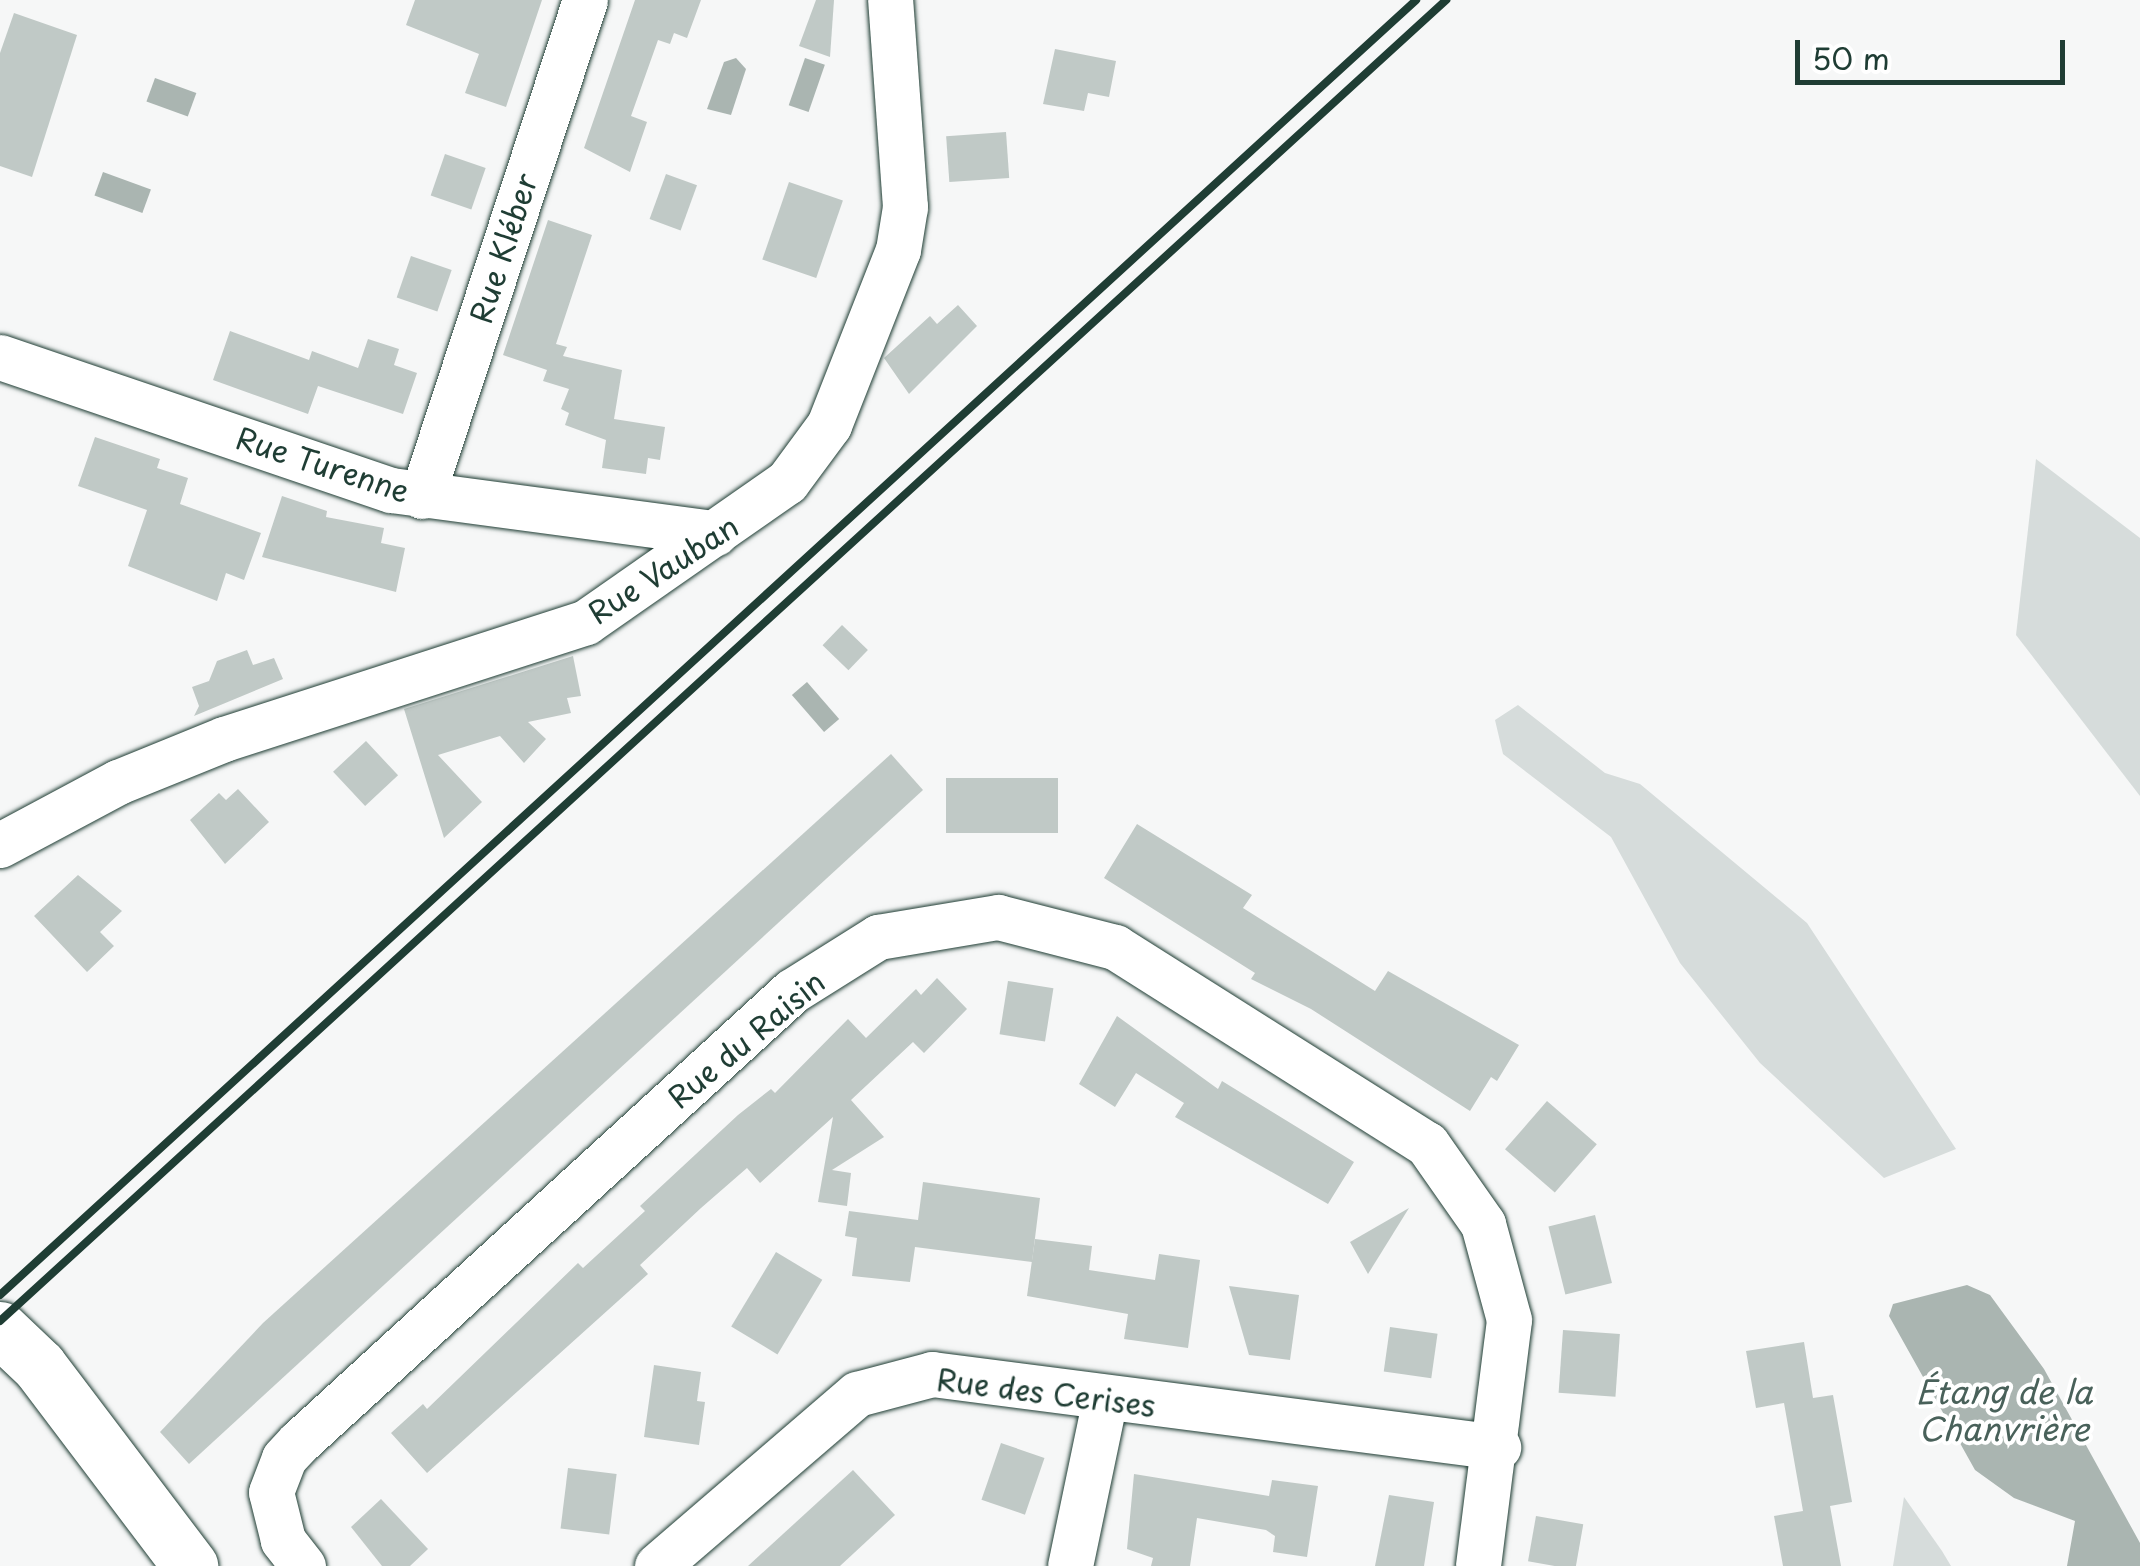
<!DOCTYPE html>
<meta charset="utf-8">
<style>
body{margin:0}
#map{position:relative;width:2140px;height:1566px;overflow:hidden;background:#f6f7f7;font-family:"Playpen Sans",sans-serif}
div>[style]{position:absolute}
.green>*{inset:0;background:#d6dcdb}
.water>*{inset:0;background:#aab5b1;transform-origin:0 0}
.building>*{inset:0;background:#c0c9c6;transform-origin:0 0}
.roads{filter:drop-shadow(0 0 2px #1f3d34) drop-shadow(0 0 2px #1f3d34)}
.street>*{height:45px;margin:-22.5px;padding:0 22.5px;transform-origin:22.5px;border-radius:22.5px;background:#fff}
.secondary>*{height:55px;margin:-27.5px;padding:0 27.5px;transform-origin:27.5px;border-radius:27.5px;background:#fff}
.rail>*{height:8px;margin:-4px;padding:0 4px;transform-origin:4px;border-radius:4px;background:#1f3d34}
span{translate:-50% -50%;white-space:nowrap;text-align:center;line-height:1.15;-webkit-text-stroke:8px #fff;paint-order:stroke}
.street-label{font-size:30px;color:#1f3d34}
.water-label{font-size:32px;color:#49615a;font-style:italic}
.scale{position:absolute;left:1795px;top:40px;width:270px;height:45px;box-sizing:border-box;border:5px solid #1f3d34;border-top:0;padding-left:12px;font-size:30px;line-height:35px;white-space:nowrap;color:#1f3d34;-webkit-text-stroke:8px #fff;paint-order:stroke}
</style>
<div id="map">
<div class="green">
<div style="clip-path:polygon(2036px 459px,2140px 538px,2140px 796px,2016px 635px)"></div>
<div style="clip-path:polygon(1518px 705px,1605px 773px,1640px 784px,1807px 923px,1956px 1149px,1884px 1178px,1760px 1063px,1680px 963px,1611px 837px,1503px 754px,1495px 720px)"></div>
<div style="clip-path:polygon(1904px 1497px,1942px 1551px,1951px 1566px,1893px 1566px)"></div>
</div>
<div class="water">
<div style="clip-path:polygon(736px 58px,746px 69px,731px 115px,707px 109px,724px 62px)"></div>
<div style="left:805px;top:58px;width:21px;height:50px;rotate:19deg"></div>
<div style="left:155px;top:78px;width:44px;height:25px;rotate:20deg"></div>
<div style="left:103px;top:172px;width:51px;height:25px;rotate:20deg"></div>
<div style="left:807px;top:682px;width:49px;height:20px;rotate:49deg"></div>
<div style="clip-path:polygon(1967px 1285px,1990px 1295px,2044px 1369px,2140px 1543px,2140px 1566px,2067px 1566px,2075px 1521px,2014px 1498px,1975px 1470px,1889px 1316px,1893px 1304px)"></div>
</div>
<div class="building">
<div style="clip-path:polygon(415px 0,542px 0,506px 107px,465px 93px,479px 54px,406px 25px)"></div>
<div style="clip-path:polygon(635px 0,701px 0,687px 38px,674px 33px,670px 44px,658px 40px,631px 116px,647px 122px,630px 172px,584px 148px)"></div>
<div style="clip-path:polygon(816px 0,834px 0,830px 57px,799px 46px)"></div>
<div style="clip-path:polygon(14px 13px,77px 35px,32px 177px,0 166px,0 53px)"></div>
<div style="clip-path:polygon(1055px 49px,1116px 61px,1109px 97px,1088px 93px,1084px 111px,1043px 104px)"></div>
<div style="left:1006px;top:132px;width:46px;height:60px;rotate:86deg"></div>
<div style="left:445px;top:154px;width:43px;height:44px;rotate:19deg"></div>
<div style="left:666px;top:174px;width:33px;height:48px;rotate:20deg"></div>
<div style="left:789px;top:182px;width:57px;height:82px;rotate:19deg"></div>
<div style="clip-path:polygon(548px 220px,592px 235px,556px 344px,567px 347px,563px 356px,622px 370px,614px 419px,665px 427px,660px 460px,648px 458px,646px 474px,602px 468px,606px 440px,565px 425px,569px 413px,561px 409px,569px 389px,543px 381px,547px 370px,503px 355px)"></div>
<div style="left:411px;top:256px;width:43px;height:44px;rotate:19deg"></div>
<div style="clip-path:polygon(958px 305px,977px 326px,909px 394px,884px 358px,930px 316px,937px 324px)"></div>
<div style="clip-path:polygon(230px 331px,309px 360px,312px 351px,358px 368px,368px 339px,399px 349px,394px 365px,417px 373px,403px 414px,318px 386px,308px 414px,213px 380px)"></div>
<div style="clip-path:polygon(95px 437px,160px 459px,157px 468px,188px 478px,180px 504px,261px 533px,244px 580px,226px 573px,217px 601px,128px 566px,147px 510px,78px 486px)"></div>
<div style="clip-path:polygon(282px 496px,327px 511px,326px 517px,384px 528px,381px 543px,405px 548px,396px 592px,262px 557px)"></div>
<div style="left:842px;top:625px;width:36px;height:28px;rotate:44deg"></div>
<div style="clip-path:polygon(247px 650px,253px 665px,274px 658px,283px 679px,194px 716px,199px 706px,192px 687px,209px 681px,217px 661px)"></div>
<div style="clip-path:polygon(573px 656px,581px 696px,567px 698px,571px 713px,528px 722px,546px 739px,524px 763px,500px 736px,438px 755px,482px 802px,444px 838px,404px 709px)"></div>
<div style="left:366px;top:741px;width:47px;height:45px;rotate:47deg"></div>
<div style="clip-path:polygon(891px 754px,923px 790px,189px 1464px,160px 1432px,263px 1323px)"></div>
<div style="left:1058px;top:778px;width:55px;height:112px;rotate:90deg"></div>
<div style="clip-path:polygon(238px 789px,269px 822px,225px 864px,190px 820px,219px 793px,226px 800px)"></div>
<div style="clip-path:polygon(1137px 824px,1252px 895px,1243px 908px,1375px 991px,1388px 971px,1519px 1045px,1497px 1081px,1491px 1077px,1470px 1111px,1311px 1009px,1251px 979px,1255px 973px,1104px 878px)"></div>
<div style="clip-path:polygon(78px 875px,122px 911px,100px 932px,114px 946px,87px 972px,34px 916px)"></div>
<div style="clip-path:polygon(937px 978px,967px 1009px,924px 1053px,913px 1042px,851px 1100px,884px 1137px,832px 1170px,851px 1173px,847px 1206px,818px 1202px,833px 1117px,760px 1183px,747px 1168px,701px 1208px,640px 1265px,648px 1274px,427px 1473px,391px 1433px,423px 1404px,427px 1409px,578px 1263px,583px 1268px,645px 1211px,640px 1206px,738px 1115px,771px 1089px,775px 1093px,848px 1019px,866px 1038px,916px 989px,921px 995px)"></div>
<div style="left:1008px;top:981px;width:46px;height:54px;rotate:9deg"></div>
<div style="clip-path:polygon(1117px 1016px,1218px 1089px,1222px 1081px,1354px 1162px,1328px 1204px,1175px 1117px,1184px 1103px,1136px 1073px,1115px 1107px,1079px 1084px)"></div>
<div style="left:1547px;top:1101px;width:66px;height:64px;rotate:41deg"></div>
<div style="clip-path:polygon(923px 1182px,1040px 1198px,1032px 1262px,915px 1247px,910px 1282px,852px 1276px,857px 1238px,845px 1236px,849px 1211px,918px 1220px)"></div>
<div style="clip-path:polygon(1409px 1208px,1368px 1274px,1350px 1242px)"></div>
<div style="left:1595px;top:1215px;width:70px;height:48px;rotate:76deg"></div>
<div style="clip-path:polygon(1035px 1239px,1092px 1246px,1089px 1270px,1155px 1280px,1159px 1254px,1200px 1260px,1188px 1348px,1124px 1339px,1128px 1314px,1027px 1296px)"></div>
<div style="left:776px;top:1252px;width:54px;height:87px;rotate:31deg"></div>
<div style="clip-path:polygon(1229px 1286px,1299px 1295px,1290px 1360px,1249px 1355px)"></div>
<div style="left:1390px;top:1327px;width:48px;height:45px;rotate:8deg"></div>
<div style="left:1563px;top:1330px;width:57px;height:63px;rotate:4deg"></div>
<div style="clip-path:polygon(1804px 1342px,1813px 1398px,1833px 1395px,1852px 1502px,1830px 1506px,1841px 1566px,1783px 1566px,1774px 1516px,1803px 1511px,1784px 1403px,1756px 1408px,1746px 1351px)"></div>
<div style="clip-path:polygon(654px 1365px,701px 1372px,697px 1401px,705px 1402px,699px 1445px,644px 1437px)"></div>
<div style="left:1001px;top:1443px;width:46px;height:60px;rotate:19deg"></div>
<div style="left:568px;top:1468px;width:49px;height:61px;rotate:7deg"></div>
<div style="clip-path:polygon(853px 1470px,895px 1515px,840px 1566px,748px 1566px)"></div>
<div style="clip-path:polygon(1134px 1474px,1269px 1496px,1272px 1480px,1318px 1486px,1307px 1557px,1273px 1552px,1275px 1536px,1266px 1530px,1197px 1518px,1190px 1566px,1151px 1566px,1153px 1558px,1127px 1549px)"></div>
<div style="clip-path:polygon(1389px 1495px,1434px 1502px,1424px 1566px,1375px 1566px)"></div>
<div style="clip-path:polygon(381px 1499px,428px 1549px,410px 1566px,382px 1566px,351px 1527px)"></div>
<div style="left:1536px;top:1516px;width:48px;height:46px;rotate:10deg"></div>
</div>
<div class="roads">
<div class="street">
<div style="left:0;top:357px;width:413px;rotate:18.8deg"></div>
<div style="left:391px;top:490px;width:327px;rotate:7.6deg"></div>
<div style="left:422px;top:496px;width:522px;rotate:-71.81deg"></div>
<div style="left:0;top:845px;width:134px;rotate:-28.1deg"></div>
<div style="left:118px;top:782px;width:114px;rotate:-22.1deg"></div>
<div style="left:224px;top:739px;width:380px;rotate:-17.9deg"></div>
<div style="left:586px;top:622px;width:245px;rotate:-34.9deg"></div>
<div style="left:787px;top:482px;width:71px;rotate:-53.6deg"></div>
<div style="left:829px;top:425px;width:188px;rotate:-68.5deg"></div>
<div style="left:898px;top:250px;width:44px;rotate:-80.8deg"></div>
<div style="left:905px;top:207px;width:208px;rotate:-94.1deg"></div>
<div style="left:303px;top:1566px;width:33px;rotate:-128deg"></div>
<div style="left:283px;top:1540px;width:49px;rotate:-104deg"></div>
<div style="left:271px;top:1492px;width:36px;rotate:-69deg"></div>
<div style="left:284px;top:1458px;width:22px;rotate:-47deg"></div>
<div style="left:299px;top:1442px;width:668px;rotate:-42.45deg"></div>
<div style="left:792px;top:991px;width:102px;rotate:-32.1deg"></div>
<div style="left:878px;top:937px;width:122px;rotate:-9.5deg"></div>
<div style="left:998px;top:917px;width:121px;rotate:14.4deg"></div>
<div style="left:1115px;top:947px;width:369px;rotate:32.3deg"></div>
<div style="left:1427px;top:1144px;width:98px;rotate:55deg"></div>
<div style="left:1483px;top:1224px;width:99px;rotate:74.8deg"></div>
<div style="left:1509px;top:1320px;width:248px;rotate:97.2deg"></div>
<div style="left:657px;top:1566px;width:264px;rotate:-40.7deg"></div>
<div style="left:857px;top:1394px;width:78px;rotate:-14.9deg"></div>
<div style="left:932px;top:1374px;width:571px;rotate:7.35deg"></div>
<div style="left:1070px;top:1566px;width:172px;rotate:-78.2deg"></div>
</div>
<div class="secondary">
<div style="left:0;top:1329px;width:54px;rotate:43.5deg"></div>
<div style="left:39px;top:1366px;width:251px;rotate:52.9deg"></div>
</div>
</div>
<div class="rail">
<div style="left:0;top:1295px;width:1919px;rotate:-42.44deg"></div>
<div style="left:0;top:1321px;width:1959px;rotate:-42.41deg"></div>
</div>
<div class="street-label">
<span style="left:503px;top:248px;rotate:-72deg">Rue Kléber</span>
<span style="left:323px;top:464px;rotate:18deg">Rue Turenne</span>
<span style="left:663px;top:569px;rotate:-33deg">Rue Vauban</span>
<span style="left:746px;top:1039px;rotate:-40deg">Rue du Raisin</span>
<span style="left:1046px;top:1392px;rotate:7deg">Rue des Cerises</span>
</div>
<div class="water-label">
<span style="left:2004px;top:1410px">Étang de la<br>Chanvrière</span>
</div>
<div class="scale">50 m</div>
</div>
